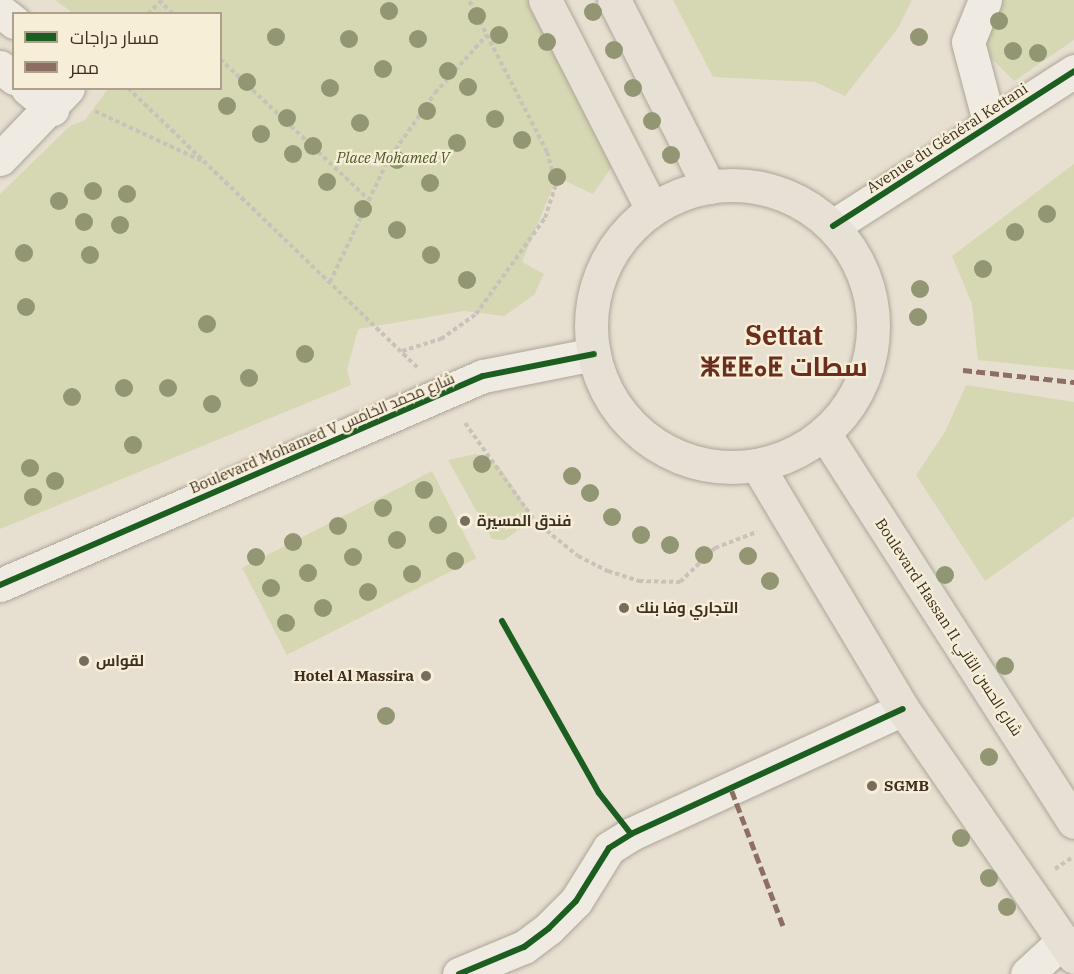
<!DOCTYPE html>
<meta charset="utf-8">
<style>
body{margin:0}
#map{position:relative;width:1074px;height:974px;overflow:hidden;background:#e7e0d1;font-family:"IBM Plex Serif",Cairo,"Noto Sans Tifinagh",serif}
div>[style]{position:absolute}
.green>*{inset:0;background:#d6d7b3;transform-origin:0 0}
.path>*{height:4px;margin-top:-2px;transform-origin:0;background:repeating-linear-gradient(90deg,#c8c2b9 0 4.5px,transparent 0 7.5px)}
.roads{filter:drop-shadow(0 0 2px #ada599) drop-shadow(0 0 2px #ada599)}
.street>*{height:33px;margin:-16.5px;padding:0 16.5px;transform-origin:16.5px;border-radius:16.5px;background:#efebe3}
.secondary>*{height:33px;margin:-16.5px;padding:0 16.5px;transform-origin:16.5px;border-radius:16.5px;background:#efebe3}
.primary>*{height:33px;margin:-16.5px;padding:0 16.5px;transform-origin:16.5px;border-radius:16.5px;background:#e6e1d4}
.primary>.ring{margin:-16.5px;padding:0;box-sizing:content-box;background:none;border:33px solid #e6e1d4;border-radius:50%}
.quiet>*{height:4.5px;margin-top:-2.25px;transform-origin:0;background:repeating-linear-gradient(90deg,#8d6e63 0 9px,transparent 0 13.5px)}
.cycleway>*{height:6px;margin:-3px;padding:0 3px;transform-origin:3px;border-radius:3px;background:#1b5e20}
.trees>*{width:18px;height:18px;margin:-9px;border-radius:50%;background:#929673}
.dots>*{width:16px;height:16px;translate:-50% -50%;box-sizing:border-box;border:3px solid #f7eed8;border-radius:50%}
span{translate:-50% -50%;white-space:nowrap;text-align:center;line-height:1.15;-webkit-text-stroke:4.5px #f7eed8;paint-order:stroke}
.street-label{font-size:15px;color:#3d2e20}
.park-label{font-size:15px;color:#4d5a26;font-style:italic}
.poi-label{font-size:15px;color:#3d2e20;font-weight:700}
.left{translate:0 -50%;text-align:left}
.right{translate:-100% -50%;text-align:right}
.town-label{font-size:27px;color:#6b2e1e;font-weight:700}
.legend{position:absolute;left:12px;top:12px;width:210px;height:78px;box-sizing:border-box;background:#f7eed8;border:2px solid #ada18e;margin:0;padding:8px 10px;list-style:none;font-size:18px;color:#3d2e20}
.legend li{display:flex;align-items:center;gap:12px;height:30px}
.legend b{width:30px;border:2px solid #ada18e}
</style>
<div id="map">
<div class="green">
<div style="clip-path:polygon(55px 0,528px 0,614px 164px,593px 194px,557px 177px,522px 262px,544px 274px,534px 295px,504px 316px,464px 311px,358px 329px,347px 370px,351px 385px,0 529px,0 194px,70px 126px,85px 120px,108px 89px,220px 88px,220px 14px,73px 13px)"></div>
<div style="clip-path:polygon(673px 0,912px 0,898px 28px,845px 96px,815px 82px,713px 77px)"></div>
<div style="clip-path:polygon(998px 0,1074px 0,1074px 40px,1014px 81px,973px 40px)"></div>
<div style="clip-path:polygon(1074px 164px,1074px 370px,978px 360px,972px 304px,952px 256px)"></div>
<div style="clip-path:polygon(966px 385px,1074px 402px,1074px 517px,985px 581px,916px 475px,945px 432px)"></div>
<div style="clip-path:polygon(476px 454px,499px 466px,534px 519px,504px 540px,492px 539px,448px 460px)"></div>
<div style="left:432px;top:471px;width:98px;height:213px;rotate:63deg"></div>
</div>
<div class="path">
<div style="left:159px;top:0;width:20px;rotate:45deg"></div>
<div style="left:148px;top:14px;width:17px;rotate:-45deg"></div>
<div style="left:220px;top:59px;width:204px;rotate:43.4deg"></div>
<div style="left:128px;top:88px;width:402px;rotate:44deg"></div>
<div style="left:95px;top:111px;width:118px;rotate:25deg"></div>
<div style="left:330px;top:282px;width:133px;rotate:-64.6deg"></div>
<div style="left:387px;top:162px;width:84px;rotate:-55.2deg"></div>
<div style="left:435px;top:93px;width:78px;rotate:-48.1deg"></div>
<div style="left:402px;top:351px;width:41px;rotate:-17.1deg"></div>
<div style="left:441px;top:339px;width:43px;rotate:-35.5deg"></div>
<div style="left:476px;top:314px;width:118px;rotate:-54.3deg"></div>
<div style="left:545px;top:218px;width:35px;rotate:-72deg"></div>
<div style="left:556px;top:185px;width:34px;rotate:-105deg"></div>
<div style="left:547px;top:152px;width:171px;rotate:-117.2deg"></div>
<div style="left:465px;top:423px;width:120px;rotate:54.5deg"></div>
<div style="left:535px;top:521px;width:55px;rotate:39.1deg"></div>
<div style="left:578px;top:556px;width:34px;rotate:27deg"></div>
<div style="left:608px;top:571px;width:33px;rotate:18deg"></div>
<div style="left:639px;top:581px;width:41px;rotate:1.4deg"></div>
<div style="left:680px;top:582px;width:49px;rotate:-44.2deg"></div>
<div style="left:715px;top:548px;width:45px;rotate:-20.9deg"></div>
<div style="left:1055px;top:869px;width:22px;rotate:-34deg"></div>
</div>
<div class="roads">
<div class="street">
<div style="left:985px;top:0;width:45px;rotate:112deg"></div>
<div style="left:968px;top:42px;width:86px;rotate:75.2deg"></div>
<div style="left:0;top:11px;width:18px;rotate:38deg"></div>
<div style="left:0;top:67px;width:18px;rotate:38deg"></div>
<div style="left:27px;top:88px;width:33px;rotate:40deg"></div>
<div style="left:0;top:159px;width:98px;rotate:-46.2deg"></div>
<div style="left:1027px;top:974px;width:49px;rotate:-42.5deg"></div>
</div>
<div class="secondary">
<div style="left:833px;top:226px;width:287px;rotate:-32.7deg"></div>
<div style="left:0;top:585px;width:526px;rotate:-23.4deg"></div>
<div style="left:483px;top:376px;width:113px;rotate:-11.2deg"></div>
<div style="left:459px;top:974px;width:70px;rotate:-22.6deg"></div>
<div style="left:524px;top:947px;width:31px;rotate:-37deg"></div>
<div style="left:549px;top:928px;width:38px;rotate:-45deg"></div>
<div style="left:576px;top:901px;width:62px;rotate:-58.1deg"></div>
<div style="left:609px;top:848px;width:26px;rotate:-32deg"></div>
<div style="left:631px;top:834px;width:299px;rotate:-24.7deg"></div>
</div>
<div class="primary">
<div style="left:545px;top:0;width:235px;rotate:62.9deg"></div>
<div style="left:614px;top:0;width:210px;rotate:63.1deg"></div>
<div class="ring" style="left:591px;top:185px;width:249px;height:249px"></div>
<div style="left:824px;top:433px;width:462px;rotate:57.3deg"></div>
<div style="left:757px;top:465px;width:284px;rotate:59.1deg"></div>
<div style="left:903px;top:709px;width:301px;rotate:55.4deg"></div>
</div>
</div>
<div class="quiet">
<div style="left:963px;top:370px;width:112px;rotate:6.2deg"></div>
<div style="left:732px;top:791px;width:147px;rotate:69.2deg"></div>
</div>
<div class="cycleway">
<div style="left:833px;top:226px;width:287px;rotate:-32.7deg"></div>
<div style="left:0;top:585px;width:526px;rotate:-23.4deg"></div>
<div style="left:483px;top:376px;width:113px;rotate:-11.2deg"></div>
<div style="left:502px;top:621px;width:197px;rotate:60.6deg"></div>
<div style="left:599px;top:793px;width:52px;rotate:52deg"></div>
<div style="left:459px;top:974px;width:70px;rotate:-22.6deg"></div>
<div style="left:524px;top:947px;width:31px;rotate:-37deg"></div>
<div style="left:549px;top:928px;width:38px;rotate:-45deg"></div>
<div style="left:576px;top:901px;width:62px;rotate:-58.1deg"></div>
<div style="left:609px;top:848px;width:26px;rotate:-32deg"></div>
<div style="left:631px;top:834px;width:299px;rotate:-24.7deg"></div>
</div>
<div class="trees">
<div style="left:389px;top:11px"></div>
<div style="left:593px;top:12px"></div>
<div style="left:477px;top:16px"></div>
<div style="left:999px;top:21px"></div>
<div style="left:499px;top:35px"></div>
<div style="left:276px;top:37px"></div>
<div style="left:919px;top:37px"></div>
<div style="left:349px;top:39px"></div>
<div style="left:418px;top:39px"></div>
<div style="left:547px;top:42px"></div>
<div style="left:614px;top:50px"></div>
<div style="left:1013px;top:51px"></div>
<div style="left:1038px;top:53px"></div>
<div style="left:383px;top:69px"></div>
<div style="left:448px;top:71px"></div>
<div style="left:247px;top:82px"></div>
<div style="left:468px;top:87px"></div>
<div style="left:330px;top:88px"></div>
<div style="left:633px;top:88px"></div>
<div style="left:227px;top:106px"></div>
<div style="left:427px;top:111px"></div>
<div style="left:287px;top:118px"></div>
<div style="left:495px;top:119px"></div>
<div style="left:652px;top:121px"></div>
<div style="left:360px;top:123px"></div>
<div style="left:261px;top:134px"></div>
<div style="left:522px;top:140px"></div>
<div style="left:457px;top:143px"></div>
<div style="left:313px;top:146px"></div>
<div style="left:293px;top:154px"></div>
<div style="left:671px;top:155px"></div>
<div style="left:397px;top:160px"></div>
<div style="left:557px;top:177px"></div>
<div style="left:327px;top:182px"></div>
<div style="left:430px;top:183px"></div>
<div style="left:93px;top:191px"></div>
<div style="left:127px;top:194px"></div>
<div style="left:59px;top:201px"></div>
<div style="left:363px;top:209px"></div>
<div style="left:1047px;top:214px"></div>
<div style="left:84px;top:222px"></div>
<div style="left:120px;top:225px"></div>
<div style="left:397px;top:230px"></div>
<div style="left:1015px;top:232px"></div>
<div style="left:24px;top:253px"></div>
<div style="left:90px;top:255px"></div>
<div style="left:431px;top:255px"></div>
<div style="left:983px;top:269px"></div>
<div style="left:467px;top:280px"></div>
<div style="left:920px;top:289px"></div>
<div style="left:26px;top:307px"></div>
<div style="left:918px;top:317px"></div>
<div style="left:207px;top:324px"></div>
<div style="left:305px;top:354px"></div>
<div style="left:249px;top:378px"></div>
<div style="left:124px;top:388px"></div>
<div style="left:168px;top:388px"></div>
<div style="left:72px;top:397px"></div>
<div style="left:212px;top:404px"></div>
<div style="left:133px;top:445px"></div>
<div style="left:482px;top:464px"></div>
<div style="left:30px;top:468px"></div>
<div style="left:572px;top:476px"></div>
<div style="left:55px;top:481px"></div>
<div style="left:424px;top:490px"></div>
<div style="left:590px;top:493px"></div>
<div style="left:33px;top:497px"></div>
<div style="left:383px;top:508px"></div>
<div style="left:612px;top:517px"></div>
<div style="left:438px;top:525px"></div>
<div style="left:338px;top:526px"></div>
<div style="left:641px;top:535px"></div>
<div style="left:397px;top:540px"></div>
<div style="left:293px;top:542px"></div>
<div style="left:670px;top:545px"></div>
<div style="left:704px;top:555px"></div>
<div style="left:748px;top:556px"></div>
<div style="left:256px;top:557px"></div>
<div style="left:353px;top:557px"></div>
<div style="left:455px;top:561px"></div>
<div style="left:308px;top:573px"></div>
<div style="left:412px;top:574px"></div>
<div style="left:945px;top:575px"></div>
<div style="left:770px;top:581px"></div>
<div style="left:271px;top:588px"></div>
<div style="left:368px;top:592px"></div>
<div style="left:323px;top:608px"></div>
<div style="left:286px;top:623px"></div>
<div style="left:1005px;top:666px"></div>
<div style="left:386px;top:716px"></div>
<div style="left:989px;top:757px"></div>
<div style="left:961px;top:838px"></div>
<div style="left:989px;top:878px"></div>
<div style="left:1007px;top:907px"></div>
</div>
<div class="dots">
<div style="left:465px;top:521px;background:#786c5e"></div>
<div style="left:624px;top:608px;background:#786c5e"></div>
<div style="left:84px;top:661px;background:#786c5e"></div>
<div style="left:426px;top:676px;background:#786c5e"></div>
<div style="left:872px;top:786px;background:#786c5e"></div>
</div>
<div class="street-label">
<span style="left:947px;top:138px;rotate:-33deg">Avenue du Général Kettani</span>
<span style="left:322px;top:433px;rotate:-23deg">Boulevard Mohamed V شارع محمد الخامس</span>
<span style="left:949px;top:627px;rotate:57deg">Boulevard Hassan II شارع الحسن الثاني</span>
</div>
<div class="park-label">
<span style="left:393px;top:158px">Place Mohamed V</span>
</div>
<div class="poi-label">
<span class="left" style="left:477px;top:521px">فندق المسيرة</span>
<span class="left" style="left:636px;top:608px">التجاري وفا بنك</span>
<span class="left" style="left:96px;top:661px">لقواس</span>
<span class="right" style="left:414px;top:676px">Hotel Al Massira</span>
<span class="left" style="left:884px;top:786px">SGMB</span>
</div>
<div class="town-label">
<span style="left:784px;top:350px">Settat<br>ⵥⵟⵟⴰⵟ سطات</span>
</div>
<ul class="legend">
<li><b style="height:8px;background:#1b5e20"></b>مسار دراجات</li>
<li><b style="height:8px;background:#8d6e63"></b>ممر</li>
</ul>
</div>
